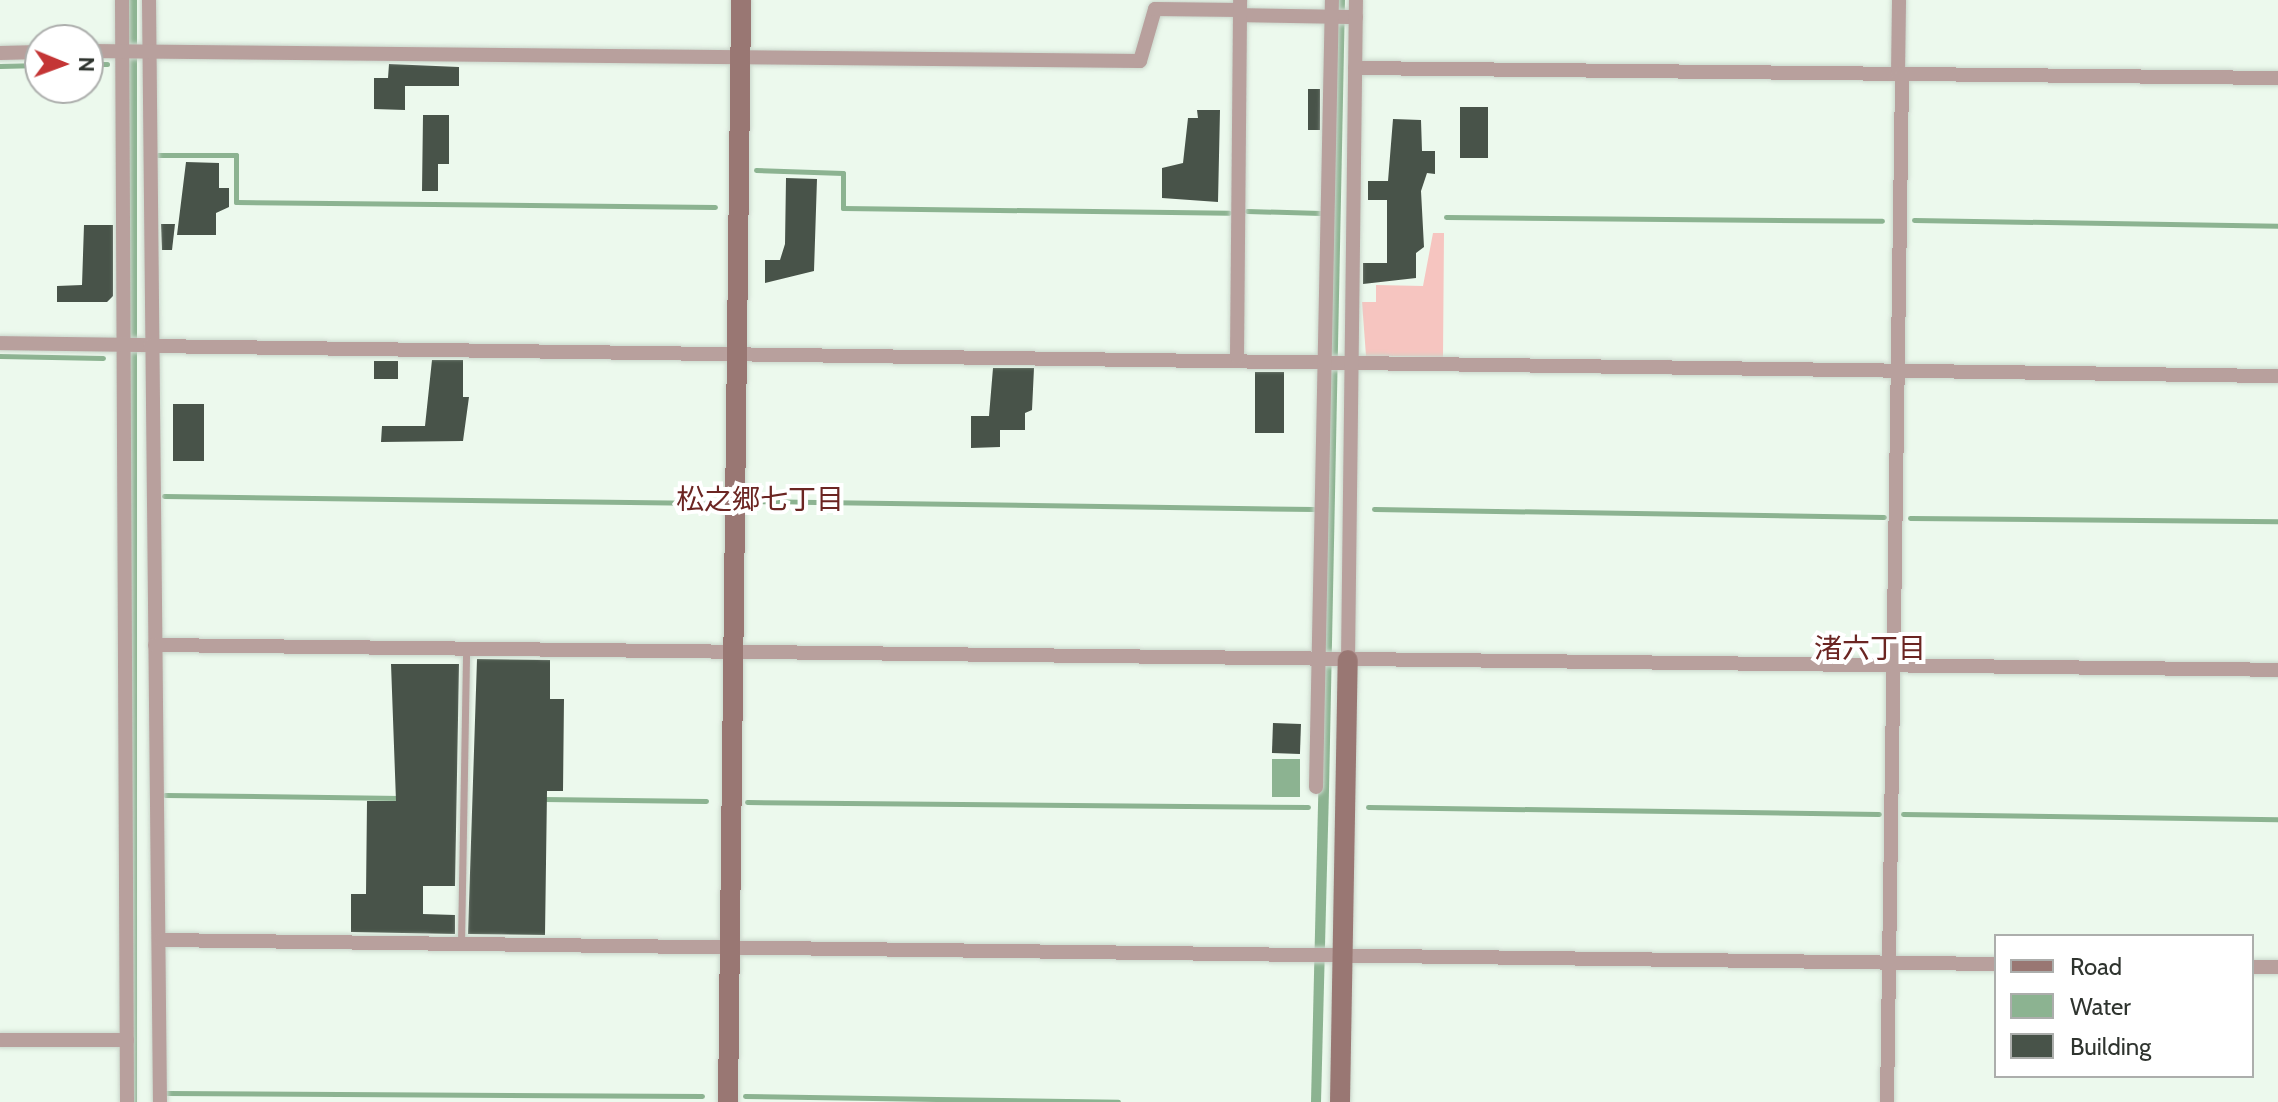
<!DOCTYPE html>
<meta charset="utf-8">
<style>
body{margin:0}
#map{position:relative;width:2278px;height:1102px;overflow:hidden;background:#ecf9ed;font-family:Cabin,"Noto Sans JP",sans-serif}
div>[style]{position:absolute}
.green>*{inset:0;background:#f6c5c0}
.water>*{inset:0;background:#8cb391;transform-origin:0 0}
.stream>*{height:5px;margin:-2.5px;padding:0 2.5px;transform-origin:2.5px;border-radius:2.5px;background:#8cb391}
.building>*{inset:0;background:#485349;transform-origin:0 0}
.roads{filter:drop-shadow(0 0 2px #cad6cb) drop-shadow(0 0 2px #cad6cb)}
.lane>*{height:7px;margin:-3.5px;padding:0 3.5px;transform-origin:3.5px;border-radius:3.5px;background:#b8a09d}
.street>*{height:14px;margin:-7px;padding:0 7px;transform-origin:7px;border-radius:7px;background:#b8a09d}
.secondary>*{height:20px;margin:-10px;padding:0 10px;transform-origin:10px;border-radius:10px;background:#997773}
span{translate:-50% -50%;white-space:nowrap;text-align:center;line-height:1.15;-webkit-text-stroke:8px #fff;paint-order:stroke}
.neighbourhood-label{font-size:28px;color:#6b2522}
.legend{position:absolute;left:1994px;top:934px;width:260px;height:144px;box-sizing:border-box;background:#fff;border:2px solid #acaeac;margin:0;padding:10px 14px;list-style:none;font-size:24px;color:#2f342f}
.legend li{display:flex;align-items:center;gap:16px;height:40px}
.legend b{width:40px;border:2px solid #acaeac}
.north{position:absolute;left:24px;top:24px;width:80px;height:80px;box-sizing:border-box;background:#fff;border:2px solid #acaeac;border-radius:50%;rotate:91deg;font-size:22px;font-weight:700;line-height:32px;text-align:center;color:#2f342f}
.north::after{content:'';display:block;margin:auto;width:28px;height:36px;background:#c43535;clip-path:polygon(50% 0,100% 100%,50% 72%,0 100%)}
</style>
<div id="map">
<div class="green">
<div style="clip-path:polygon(1433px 233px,1444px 233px,1443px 357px,1366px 356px,1362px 302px,1376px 302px,1376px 285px,1423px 286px)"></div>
</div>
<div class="water">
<div style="left:129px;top:0;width:8px;height:1102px"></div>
<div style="clip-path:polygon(1337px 0,1345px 0,1329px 790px,1321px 1102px,1311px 1102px)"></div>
<div style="left:1272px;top:759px;width:28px;height:38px"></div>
</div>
<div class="stream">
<div style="left:88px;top:64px;width:19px"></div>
<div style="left:0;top:66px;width:40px;rotate:-1.4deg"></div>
<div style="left:158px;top:155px;width:78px"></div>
<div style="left:236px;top:155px;width:47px;rotate:90deg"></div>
<div style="left:236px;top:202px;width:479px;rotate:0.6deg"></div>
<div style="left:756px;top:170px;width:87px;rotate:2deg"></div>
<div style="left:843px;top:173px;width:35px;rotate:90deg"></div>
<div style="left:843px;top:208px;width:386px;rotate:0.7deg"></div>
<div style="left:1247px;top:211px;width:74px;rotate:1.5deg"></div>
<div style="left:1446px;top:217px;width:436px;rotate:0.5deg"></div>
<div style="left:1914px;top:220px;width:364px;rotate:0.9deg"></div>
<div style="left:0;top:356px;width:103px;rotate:1.1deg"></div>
<div style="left:164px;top:496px;width:546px;rotate:0.73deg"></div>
<div style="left:752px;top:501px;width:562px;rotate:0.82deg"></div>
<div style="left:1374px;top:509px;width:510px;rotate:0.9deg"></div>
<div style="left:1910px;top:518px;width:368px;rotate:0.5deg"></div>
<div style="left:165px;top:795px;width:236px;rotate:0.7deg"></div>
<div style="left:543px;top:799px;width:163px;rotate:0.7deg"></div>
<div style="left:747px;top:802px;width:561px;rotate:0.51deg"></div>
<div style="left:1368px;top:807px;width:511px;rotate:0.78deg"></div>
<div style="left:1903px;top:814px;width:375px;rotate:0.8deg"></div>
<div style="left:167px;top:1093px;width:535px;rotate:0.32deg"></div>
<div style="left:745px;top:1096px;width:373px;rotate:0.9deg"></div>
</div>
<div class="building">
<div style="clip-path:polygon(389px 64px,459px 67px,459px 86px,405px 86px,405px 110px,374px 109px,374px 78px,388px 78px)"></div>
<div style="left:1308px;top:89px;width:12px;height:41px"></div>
<div style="left:1460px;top:107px;width:28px;height:51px"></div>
<div style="clip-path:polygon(1197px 110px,1220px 110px,1218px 202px,1162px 198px,1162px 168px,1183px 163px,1188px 118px,1198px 118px)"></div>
<div style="clip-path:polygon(423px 115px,449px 115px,449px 164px,438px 164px,438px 191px,422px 191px)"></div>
<div style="clip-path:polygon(1393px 119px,1421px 120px,1422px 151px,1435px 151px,1435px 174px,1427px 173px,1421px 191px,1424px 247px,1416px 253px,1416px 278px,1363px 284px,1363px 263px,1387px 263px,1387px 200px,1368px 200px,1368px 181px,1388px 181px)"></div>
<div style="clip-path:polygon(186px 162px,219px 163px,219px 188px,229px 188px,229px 207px,216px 213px,216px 235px,177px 235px)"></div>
<div style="clip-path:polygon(786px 178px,817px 179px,814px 271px,765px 283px,765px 260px,780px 260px,785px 244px)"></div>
<div style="clip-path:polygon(161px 224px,175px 224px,172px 250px,162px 250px)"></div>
<div style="clip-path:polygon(84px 225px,113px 225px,113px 296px,107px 302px,57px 302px,57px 286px,82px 285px)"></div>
<div style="clip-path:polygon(432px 360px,463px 360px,463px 397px,469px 397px,463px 441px,381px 442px,382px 426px,425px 426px)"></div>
<div style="left:374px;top:361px;width:24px;height:18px"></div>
<div style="clip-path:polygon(993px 368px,1034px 368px,1032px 410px,1025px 413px,1025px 430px,1000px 430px,1000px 447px,971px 448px,971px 416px,989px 416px)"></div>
<div style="left:1255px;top:372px;width:29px;height:61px"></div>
<div style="left:173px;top:404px;width:31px;height:57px"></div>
<div style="clip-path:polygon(477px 659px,550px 660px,550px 699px,564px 699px,563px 791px,547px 791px,545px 935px,468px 934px)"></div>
<div style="clip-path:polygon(391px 664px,459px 664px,455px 886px,423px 886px,423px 914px,455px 915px,455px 934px,351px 932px,351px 894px,366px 894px,367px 801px,396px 801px)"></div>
<div style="left:1273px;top:723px;width:28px;height:30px;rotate:2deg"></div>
</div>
<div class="roads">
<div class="lane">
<div style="left:461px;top:944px;width:295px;rotate:-89deg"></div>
</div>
<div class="street">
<div style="left:122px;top:0;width:1102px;rotate:89.74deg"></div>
<div style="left:149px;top:0;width:1102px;rotate:89.43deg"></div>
<div style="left:1240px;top:15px;width:116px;rotate:1deg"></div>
<div style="left:88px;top:51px;width:1052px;rotate:0.54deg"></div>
<div style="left:1140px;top:61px;width:54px;rotate:-73.9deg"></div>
<div style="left:1155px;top:9px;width:85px;rotate:0.7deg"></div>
<div style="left:0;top:53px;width:40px;rotate:-1.4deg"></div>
<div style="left:1355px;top:68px;width:923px;rotate:0.62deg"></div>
<div style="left:1898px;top:74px;width:74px;rotate:-89.2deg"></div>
<div style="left:0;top:343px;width:150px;rotate:0.8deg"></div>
<div style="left:150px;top:346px;width:2128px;rotate:0.81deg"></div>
<div style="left:1237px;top:357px;width:357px;rotate:-89.5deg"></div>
<div style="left:155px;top:645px;width:2123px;rotate:0.67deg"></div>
<div style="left:1348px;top:660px;width:660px;rotate:-89.31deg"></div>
<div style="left:1316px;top:787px;width:787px;rotate:-88.84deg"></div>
<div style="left:161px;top:940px;width:1835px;rotate:0.75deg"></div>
<div style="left:2252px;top:967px;width:26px"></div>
<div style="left:0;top:1040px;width:127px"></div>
<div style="left:1887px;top:1102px;width:1028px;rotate:-89.16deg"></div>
</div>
<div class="secondary">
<div style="left:728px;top:1102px;width:1102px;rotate:-89.32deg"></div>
<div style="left:1340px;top:1102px;width:442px;rotate:-89deg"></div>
</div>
</div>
<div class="neighbourhood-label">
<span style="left:760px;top:499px">松之郷七丁目</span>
<span style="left:1870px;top:648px">渚六丁目</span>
</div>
<ul class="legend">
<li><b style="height:10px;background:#997773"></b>Road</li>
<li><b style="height:22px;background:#8cb391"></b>Water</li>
<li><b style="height:22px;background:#485349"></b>Building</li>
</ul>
<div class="north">N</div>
</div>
